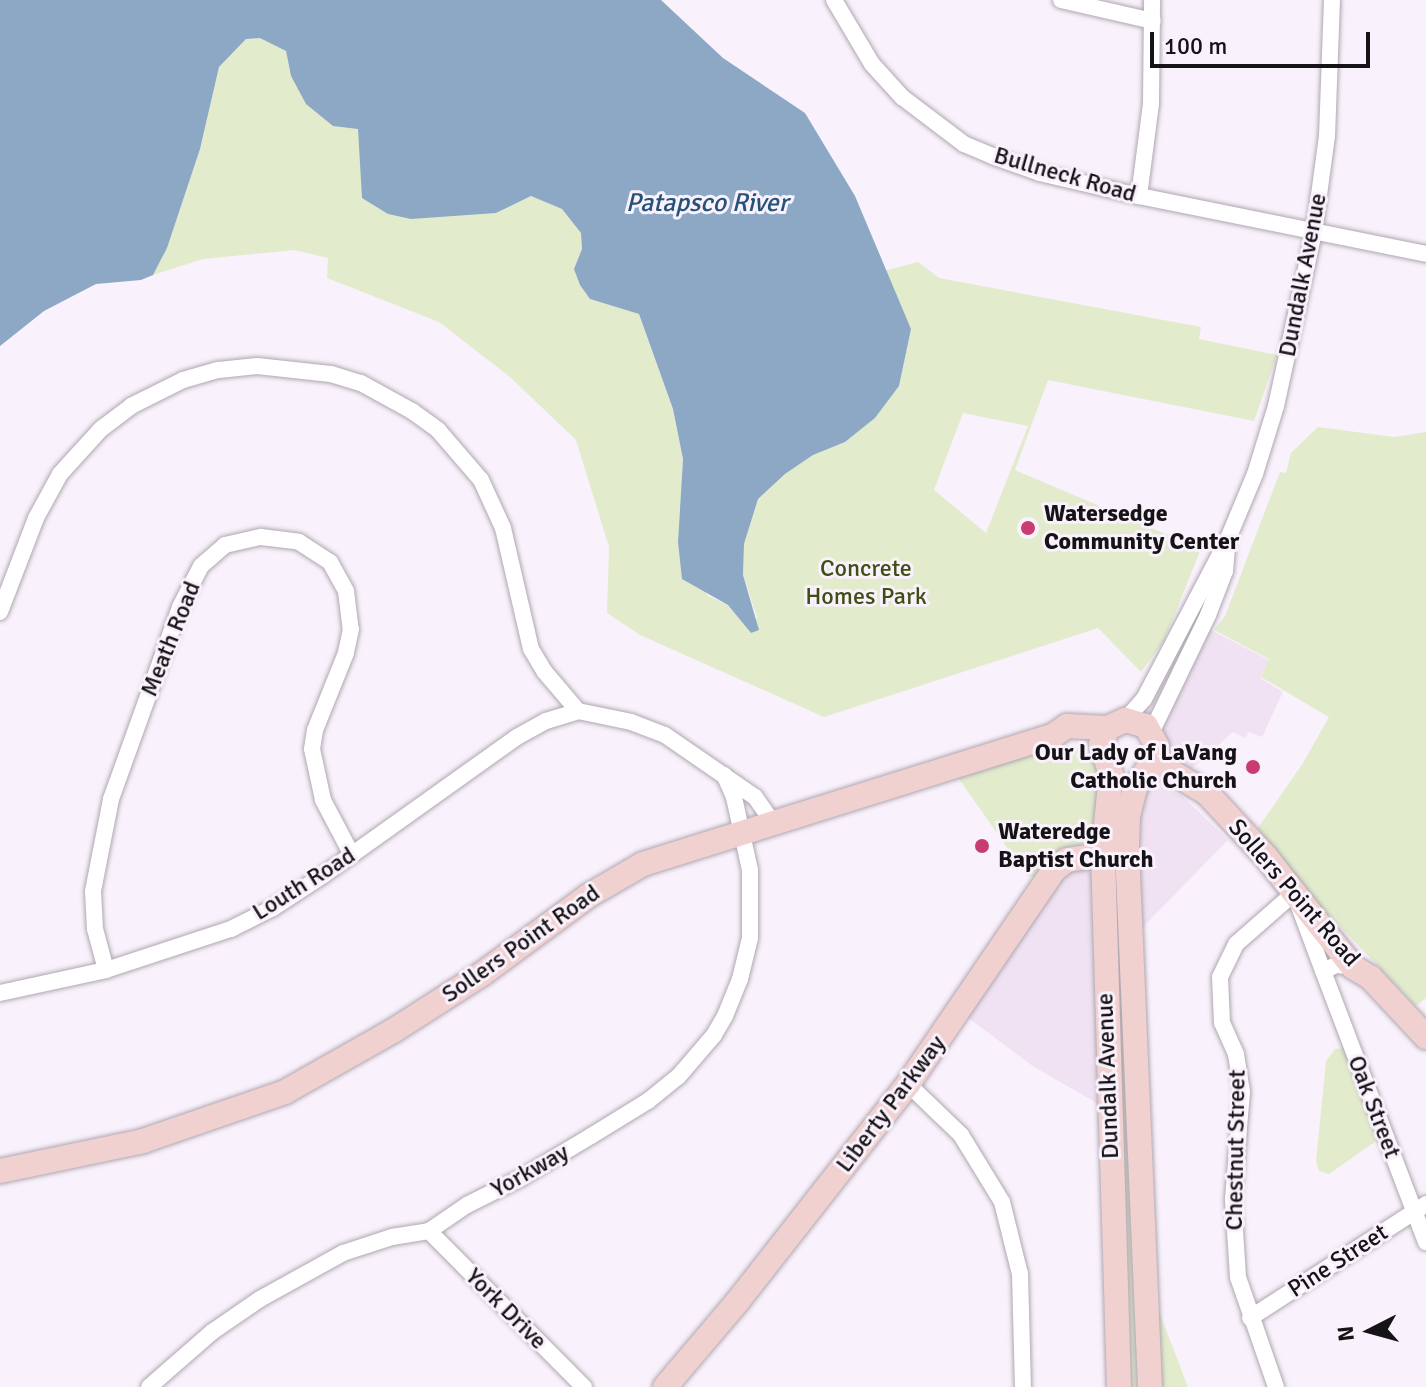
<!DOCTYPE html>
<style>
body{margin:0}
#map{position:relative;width:1426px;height:1387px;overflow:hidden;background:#f9f1fb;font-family:Signika,sans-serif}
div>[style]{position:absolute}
.built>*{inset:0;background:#f0e2f2}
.green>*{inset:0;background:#e2eccd}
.water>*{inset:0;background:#8ca8c4}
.roads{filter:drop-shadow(0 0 2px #afa7b1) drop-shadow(0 0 2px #afa7b1)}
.street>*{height:16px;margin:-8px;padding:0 8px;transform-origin:8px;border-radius:8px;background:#fff}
.secondary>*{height:24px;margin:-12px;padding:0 12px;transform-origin:12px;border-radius:12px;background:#f0d1cf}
.dots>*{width:22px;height:22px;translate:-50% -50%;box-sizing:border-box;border:4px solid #f9f1fb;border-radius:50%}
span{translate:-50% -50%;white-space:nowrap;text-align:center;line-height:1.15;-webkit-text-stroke:6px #f9f1fb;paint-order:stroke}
.street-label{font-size:24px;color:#161316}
.poi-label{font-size:24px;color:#161316;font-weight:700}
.left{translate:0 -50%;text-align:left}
.right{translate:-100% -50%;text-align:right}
.park-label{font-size:24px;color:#404e15}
.water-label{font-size:26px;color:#265279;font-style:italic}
.north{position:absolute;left:1330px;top:1291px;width:80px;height:80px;-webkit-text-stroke:6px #f9f1fb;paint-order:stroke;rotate:264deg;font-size:22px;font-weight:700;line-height:32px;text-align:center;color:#161316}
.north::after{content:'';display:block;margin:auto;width:28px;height:36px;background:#161316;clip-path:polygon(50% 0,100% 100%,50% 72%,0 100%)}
.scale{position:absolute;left:1150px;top:32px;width:220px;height:36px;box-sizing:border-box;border:4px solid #161316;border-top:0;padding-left:10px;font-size:24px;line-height:28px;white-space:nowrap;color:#161316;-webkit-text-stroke:6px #f9f1fb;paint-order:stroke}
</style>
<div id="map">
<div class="built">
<div style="clip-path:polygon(1209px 629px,1269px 660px,1260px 678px,1283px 692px,1262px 737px,1249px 732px,1245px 738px,1233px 732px,1191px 769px,1162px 750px,1157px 739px)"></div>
<div style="clip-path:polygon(1157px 784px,1182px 796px,1228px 840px,1135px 935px,1141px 791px)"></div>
<div style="clip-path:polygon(1077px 868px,1089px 870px,1095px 879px,1097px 1103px,1034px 1067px,967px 1017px,1061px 877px)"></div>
</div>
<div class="green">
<div style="clip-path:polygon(evenodd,260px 37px,286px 51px,291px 76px,358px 129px,361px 160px,496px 213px,531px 196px,562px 209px,581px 233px,582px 249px,574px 269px,590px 299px,639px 314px,673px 409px,683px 459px,678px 542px,708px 596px,728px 605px,751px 633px,757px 617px,743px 575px,744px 544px,758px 499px,785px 474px,813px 455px,845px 442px,875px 418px,899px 386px,911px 329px,884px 271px,918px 262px,939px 278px,1201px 327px,1199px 339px,1277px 355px,1254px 421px,1048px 380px,1015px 470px,1201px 549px,1164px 641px,1141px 672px,1098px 628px,824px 717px,640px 635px,607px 613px,609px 547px,576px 440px,510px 377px,439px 322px,327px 278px,328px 258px,294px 250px,203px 259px,153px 275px,167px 248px,200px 149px,219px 67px,246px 39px,260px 37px,963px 413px,1028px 426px,986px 533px,934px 490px,963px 413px)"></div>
<div style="clip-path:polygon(1318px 427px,1394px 437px,1426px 432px,1426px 998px,1416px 1006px,1296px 880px,1258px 828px,1303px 763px,1329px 717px,1261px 677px,1269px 659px,1214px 630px,1225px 616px,1280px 472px,1286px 473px,1291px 453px)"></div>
<div style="clip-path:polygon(1069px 745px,1086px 751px,1101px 767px,1096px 838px,1087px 844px,1061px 848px,1033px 877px,1027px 876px,957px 776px,1045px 747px)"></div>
<div style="clip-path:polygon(1118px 866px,1139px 1387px,1129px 1387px,1112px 867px)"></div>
<div style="clip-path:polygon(1344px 1048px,1379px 1139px,1329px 1174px,1319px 1171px,1316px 1161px,1326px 1061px,1335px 1049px)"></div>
<div style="clip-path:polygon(1158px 1309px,1188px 1387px,1160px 1387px)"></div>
</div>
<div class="water">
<div style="clip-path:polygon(0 0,661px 0,723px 58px,805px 113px,855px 196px,911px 329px,899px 386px,875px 418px,845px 442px,813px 455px,785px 474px,758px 499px,744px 544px,743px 575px,759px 630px,751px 633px,728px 605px,682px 579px,678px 542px,683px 459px,673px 409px,639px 314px,590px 299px,580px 285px,574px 269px,582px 249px,581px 233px,562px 209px,531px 196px,496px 213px,411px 219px,388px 214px,362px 198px,358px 129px,333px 126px,306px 104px,291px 76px,286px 51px,260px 38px,246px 39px,219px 67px,200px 149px,167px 248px,153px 275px,141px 280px,96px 284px,44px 311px,0 346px)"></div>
</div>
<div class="roads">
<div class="street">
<div style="left:834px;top:0;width:74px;rotate:59.3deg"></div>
<div style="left:872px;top:64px;width:45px;rotate:47.7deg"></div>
<div style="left:902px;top:97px;width:78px;rotate:37.2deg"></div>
<div style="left:964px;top:144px;width:30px;rotate:23deg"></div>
<div style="left:992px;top:156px;width:51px;rotate:19.5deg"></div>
<div style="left:1040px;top:173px;width:102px;rotate:13.1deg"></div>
<div style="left:1139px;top:196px;width:293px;rotate:11.4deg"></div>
<div style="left:1061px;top:0;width:94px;rotate:12.9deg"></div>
<div style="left:1139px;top:196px;width:94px;rotate:-82.6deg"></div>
<div style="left:1151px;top:103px;width:103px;rotate:-89.4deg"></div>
<div style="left:0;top:612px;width:101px;rotate:-69deg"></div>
<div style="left:36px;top:518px;width:50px;rotate:-61.4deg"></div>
<div style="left:60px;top:474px;width:61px;rotate:-47.7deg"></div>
<div style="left:101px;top:429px;width:38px;rotate:-37deg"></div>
<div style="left:131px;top:406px;width:58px;rotate:-26.6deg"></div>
<div style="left:183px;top:380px;width:37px;rotate:-16deg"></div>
<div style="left:219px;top:370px;width:38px;rotate:-6deg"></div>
<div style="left:257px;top:366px;width:74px;rotate:6.2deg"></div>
<div style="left:331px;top:374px;width:31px;rotate:17deg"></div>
<div style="left:361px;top:383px;width:58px;rotate:28.8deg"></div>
<div style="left:412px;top:411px;width:32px;rotate:36deg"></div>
<div style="left:438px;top:430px;width:66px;rotate:49.3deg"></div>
<div style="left:481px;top:480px;width:53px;rotate:65.4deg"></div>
<div style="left:503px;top:528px;width:124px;rotate:77deg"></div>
<div style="left:531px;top:649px;width:26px;rotate:59deg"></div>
<div style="left:544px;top:671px;width:52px;rotate:49.6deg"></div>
<div style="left:578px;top:711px;width:54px;rotate:11.7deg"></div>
<div style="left:631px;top:722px;width:36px;rotate:21deg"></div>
<div style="left:665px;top:735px;width:109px;rotate:34.6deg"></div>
<div style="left:755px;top:797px;width:29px;rotate:55deg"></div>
<div style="left:1125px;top:720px;width:28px;rotate:-48deg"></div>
<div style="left:1144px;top:699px;width:178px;rotate:-62.3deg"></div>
<div style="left:1227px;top:541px;width:73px;rotate:-67.3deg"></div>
<div style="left:1255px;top:474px;width:71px;rotate:-72.8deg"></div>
<div style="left:1276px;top:406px;width:178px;rotate:-77.7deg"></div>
<div style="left:1314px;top:232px;width:97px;rotate:-82.3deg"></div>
<div style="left:1327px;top:136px;width:136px;rotate:-87.9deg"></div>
<div style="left:1152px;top:731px;width:129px;rotate:-64.2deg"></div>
<div style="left:1208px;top:615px;width:47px;rotate:-68.9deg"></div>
<div style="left:1225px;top:571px;width:24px;rotate:-85deg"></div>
<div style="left:1353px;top:967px;width:17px;rotate:-173deg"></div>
<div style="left:1336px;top:965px;width:14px;rotate:155deg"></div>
<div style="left:1323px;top:971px;width:290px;rotate:69.2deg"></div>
<div style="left:106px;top:970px;width:42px;rotate:-105deg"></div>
<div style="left:95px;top:929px;width:38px;rotate:-93deg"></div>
<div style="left:93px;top:891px;width:94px;rotate:-78.9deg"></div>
<div style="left:111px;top:799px;width:204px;rotate:-70.2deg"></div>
<div style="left:180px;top:607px;width:46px;rotate:-62.9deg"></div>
<div style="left:201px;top:566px;width:32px;rotate:-41deg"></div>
<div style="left:225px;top:545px;width:37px;rotate:-13deg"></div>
<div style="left:261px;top:537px;width:38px;rotate:7deg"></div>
<div style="left:299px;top:542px;width:37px;rotate:33deg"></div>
<div style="left:330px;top:562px;width:33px;rotate:61deg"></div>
<div style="left:346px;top:591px;width:38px;rotate:83deg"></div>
<div style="left:351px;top:629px;width:25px;rotate:102deg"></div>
<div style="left:346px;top:653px;width:83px;rotate:111.9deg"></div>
<div style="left:315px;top:730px;width:19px;rotate:99deg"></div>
<div style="left:312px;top:749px;width:52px;rotate:77.8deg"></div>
<div style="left:323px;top:800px;width:62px;rotate:62.2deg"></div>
<div style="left:0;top:993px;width:108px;rotate:-12.2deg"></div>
<div style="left:106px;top:970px;width:132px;rotate:-18.2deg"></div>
<div style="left:231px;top:929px;width:47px;rotate:-26.6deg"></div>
<div style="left:273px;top:908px;width:59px;rotate:-33.1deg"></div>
<div style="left:322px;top:876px;width:239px;rotate:-35.5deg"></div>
<div style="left:517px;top:737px;width:33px;rotate:-29deg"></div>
<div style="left:546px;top:721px;width:34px;rotate:-17deg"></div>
<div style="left:908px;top:1084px;width:74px;rotate:43.9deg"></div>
<div style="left:961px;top:1135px;width:79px;rotate:58.5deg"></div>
<div style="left:1002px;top:1202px;width:74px;rotate:76deg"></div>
<div style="left:1020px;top:1274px;width:113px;rotate:88.5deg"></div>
<div style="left:429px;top:1231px;width:220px;rotate:45.2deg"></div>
<div style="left:1250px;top:1318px;width:210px;rotate:-32.9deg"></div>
<div style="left:149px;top:1387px;width:84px;rotate:-41.1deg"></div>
<div style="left:212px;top:1332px;width:58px;rotate:-34.5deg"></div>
<div style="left:260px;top:1299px;width:95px;rotate:-29deg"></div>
<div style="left:343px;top:1253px;width:52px;rotate:-18.1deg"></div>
<div style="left:392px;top:1237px;width:37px;rotate:-9deg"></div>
<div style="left:429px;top:1231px;width:46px;rotate:-34.4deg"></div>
<div style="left:467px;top:1205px;width:60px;rotate:-26.6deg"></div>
<div style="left:521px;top:1178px;width:82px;rotate:-31deg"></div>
<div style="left:591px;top:1136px;width:67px;rotate:-31.6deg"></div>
<div style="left:648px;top:1101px;width:38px;rotate:-39deg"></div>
<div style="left:678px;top:1077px;width:55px;rotate:-49.4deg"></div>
<div style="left:714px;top:1035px;width:22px;rotate:-60deg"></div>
<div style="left:725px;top:1016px;width:40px;rotate:-68deg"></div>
<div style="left:740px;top:979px;width:42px;rotate:-76.3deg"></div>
<div style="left:750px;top:938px;width:68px;rotate:-90deg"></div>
<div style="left:750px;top:870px;width:75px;rotate:-102.4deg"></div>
<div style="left:734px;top:797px;width:24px;rotate:-114deg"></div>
<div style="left:1276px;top:1387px;width:116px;rotate:-109.1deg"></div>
<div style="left:1238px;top:1277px;width:78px;rotate:-93.7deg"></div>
<div style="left:1233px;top:1199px;width:107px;rotate:-85.2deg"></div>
<div style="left:1242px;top:1092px;width:38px;rotate:-99deg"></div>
<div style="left:1236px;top:1054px;width:34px;rotate:-114deg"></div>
<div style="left:1222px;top:1023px;width:46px;rotate:-92.5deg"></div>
<div style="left:1220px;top:977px;width:37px;rotate:-64deg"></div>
<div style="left:1236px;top:944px;width:77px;rotate:-41.3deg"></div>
<div style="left:1294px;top:893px;width:83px;rotate:69.6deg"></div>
</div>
<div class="secondary">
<div style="left:1153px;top:761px;width:63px;rotate:30.7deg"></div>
<div style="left:1207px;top:793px;width:87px;rotate:47.3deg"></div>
<div style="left:1266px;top:857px;width:140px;rotate:51.7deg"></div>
<div style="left:1353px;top:967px;width:21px;rotate:31deg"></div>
<div style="left:1371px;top:978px;width:81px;rotate:47deg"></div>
<div style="left:0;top:1171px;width:146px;rotate:-11.8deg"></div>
<div style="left:143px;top:1141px;width:150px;rotate:-19deg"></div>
<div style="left:285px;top:1092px;width:124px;rotate:-29.5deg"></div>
<div style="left:393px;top:1031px;width:106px;rotate:-32.6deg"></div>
<div style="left:482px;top:974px;width:132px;rotate:-36.3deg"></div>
<div style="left:588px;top:896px;width:64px;rotate:-30.2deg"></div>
<div style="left:643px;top:864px;width:431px;rotate:-17.4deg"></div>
<div style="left:1054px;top:735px;width:16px;rotate:-35deg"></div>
<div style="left:1067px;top:726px;width:41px;rotate:2.8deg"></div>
<div style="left:665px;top:1387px;width:113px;rotate:-49.7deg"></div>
<div style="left:738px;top:1301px;width:276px;rotate:-51.9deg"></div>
<div style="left:908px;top:1084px;width:259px;rotate:-55.7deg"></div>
<div style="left:1054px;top:870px;width:16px;rotate:-38deg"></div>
<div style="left:1067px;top:860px;width:54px;rotate:-8.6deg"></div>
<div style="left:1119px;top:1387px;width:532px;rotate:-91.72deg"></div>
<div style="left:1103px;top:855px;width:81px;rotate:-84.4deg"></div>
<div style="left:1111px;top:774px;width:31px;rotate:-109deg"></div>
<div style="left:1101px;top:745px;width:18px;rotate:-68deg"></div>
<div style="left:1108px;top:728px;width:19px;rotate:-25deg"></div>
<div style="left:1125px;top:720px;width:22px;rotate:16deg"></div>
<div style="left:1146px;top:726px;width:23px;rotate:61deg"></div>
<div style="left:1157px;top:746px;width:16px;rotate:105deg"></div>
<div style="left:1153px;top:761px;width:32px;rotate:124deg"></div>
<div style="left:1135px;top:788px;width:29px;rotate:104deg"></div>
<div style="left:1128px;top:816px;width:34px;rotate:92deg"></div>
<div style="left:1127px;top:850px;width:537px;rotate:87.55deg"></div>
</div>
</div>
<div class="dots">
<div style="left:1028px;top:528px;background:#c83c6f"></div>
<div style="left:1253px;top:767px;background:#c83c6f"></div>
<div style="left:982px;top:846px;background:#c83c6f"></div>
</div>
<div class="street-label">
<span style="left:1065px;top:175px;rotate:16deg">Bullneck Road</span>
<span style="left:1303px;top:275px;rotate:-79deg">Dundalk Avenue</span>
<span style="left:171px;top:639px;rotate:-68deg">Meath Road</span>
<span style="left:304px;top:884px;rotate:-32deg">Louth Road</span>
<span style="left:1294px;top:893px;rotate:49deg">Sollers Point Road</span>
<span style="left:521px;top:944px;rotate:-35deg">Sollers Point Road</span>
<span style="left:1108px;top:1076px;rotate:-92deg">Dundalk Avenue</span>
<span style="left:891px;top:1104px;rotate:-53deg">Liberty Parkway</span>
<span style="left:1374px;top:1107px;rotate:69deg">Oak Street</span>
<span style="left:1236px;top:1150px;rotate:-89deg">Chestnut Street</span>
<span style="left:530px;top:1171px;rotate:-29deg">Yorkway</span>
<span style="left:1338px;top:1261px;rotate:-33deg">Pine Street</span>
<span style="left:506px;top:1309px;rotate:45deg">York Drive</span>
</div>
<div class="poi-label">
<span class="left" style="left:1044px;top:528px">Watersedge<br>Community Center</span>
<span class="right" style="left:1237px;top:767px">Our Lady of LaVang<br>Catholic Church</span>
<span class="left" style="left:998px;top:846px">Wateredge<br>Baptist Church</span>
</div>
<div class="park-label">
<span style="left:866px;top:583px">Concrete<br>Homes Park</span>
</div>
<div class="water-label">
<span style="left:707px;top:204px">Patapsco River</span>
</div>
<div class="north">N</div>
<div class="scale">100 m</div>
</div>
